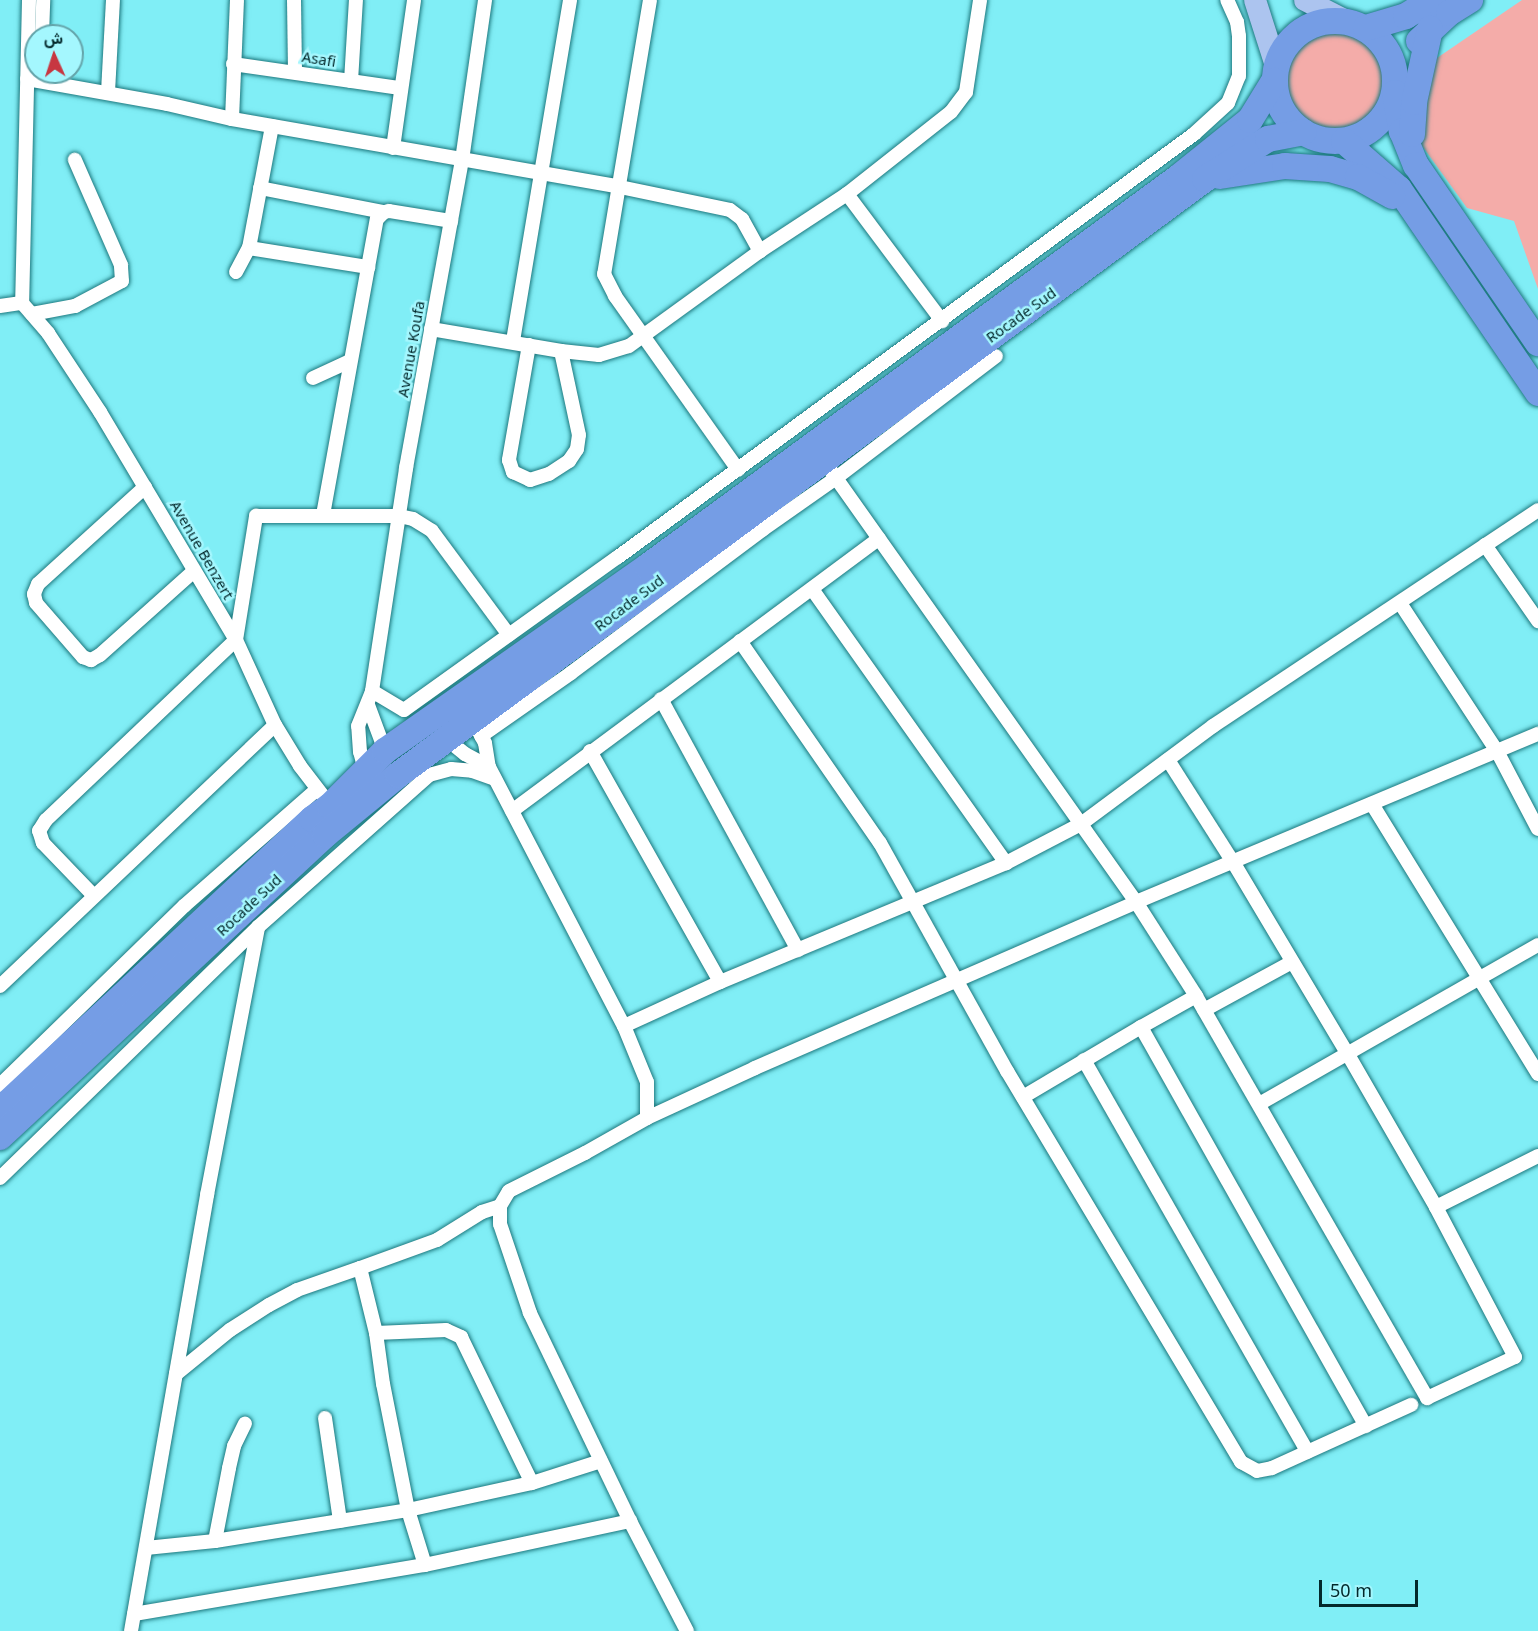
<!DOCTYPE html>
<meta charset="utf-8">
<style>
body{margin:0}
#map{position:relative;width:1538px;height:1631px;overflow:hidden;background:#80eef6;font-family:"Noto Sans",Vazirmatn,sans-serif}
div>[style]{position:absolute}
.green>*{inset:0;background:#f4aca9}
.round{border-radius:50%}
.roads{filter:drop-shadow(0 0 2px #1d787e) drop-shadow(0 0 2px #1d787e)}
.street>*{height:14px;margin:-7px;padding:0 7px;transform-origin:7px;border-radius:7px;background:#fff}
.primary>*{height:22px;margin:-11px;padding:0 11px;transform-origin:11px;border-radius:11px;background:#acc4ef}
.highway>*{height:26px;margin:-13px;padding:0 13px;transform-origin:13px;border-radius:13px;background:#759de5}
.highway>.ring{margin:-13px;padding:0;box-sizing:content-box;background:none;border:26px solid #759de5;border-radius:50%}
span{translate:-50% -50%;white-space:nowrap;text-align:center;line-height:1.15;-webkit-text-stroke:5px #a4f7fe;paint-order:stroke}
.street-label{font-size:15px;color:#03282b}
.north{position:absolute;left:24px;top:24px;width:60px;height:60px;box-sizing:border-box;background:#a4f7fe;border:2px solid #64a4aa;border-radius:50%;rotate:357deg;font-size:16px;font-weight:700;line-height:24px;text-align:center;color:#03282b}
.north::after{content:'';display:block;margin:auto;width:21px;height:27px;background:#c73741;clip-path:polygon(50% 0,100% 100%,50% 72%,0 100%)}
.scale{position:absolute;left:1319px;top:1580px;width:99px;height:27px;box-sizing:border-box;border:3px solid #03282b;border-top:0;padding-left:8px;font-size:18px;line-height:21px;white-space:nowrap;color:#03282b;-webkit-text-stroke:4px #a4f7fe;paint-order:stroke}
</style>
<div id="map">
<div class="green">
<div style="clip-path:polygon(1522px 0,1538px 0,1538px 289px,1514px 221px,1467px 208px,1420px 143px,1434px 60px)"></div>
<div class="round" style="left:1283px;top:28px;width:106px;height:106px"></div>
</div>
<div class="roads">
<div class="street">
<div style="left:29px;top:0;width:303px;rotate:91.3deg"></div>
<div style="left:22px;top:303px;width:40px;rotate:49deg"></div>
<div style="left:48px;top:333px;width:95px;rotate:56.6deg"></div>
<div style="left:100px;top:412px;width:265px;rotate:59.2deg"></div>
<div style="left:236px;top:640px;width:94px;rotate:65.4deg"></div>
<div style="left:275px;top:725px;width:48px;rotate:58.6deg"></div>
<div style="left:300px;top:766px;width:54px;rotate:52.5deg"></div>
<div style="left:294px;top:0;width:72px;rotate:89.2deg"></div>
<div style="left:650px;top:0;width:278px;rotate:99.5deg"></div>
<div style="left:604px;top:274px;width:25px;rotate:63deg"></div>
<div style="left:615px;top:296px;width:213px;rotate:54.7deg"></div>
<div style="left:42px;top:36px;width:36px;rotate:-88deg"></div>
<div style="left:233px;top:64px;width:169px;rotate:8.2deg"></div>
<div style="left:27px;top:79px;width:142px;rotate:10.1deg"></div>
<div style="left:167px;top:104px;width:67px;rotate:13deg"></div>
<div style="left:232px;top:119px;width:394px;rotate:9.9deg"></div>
<div style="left:620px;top:187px;width:112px;rotate:11.8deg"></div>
<div style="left:730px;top:210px;width:15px;rotate:37deg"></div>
<div style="left:742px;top:219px;width:37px;rotate:61deg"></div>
<div style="left:351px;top:81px;width:81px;rotate:-86.5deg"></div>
<div style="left:108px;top:92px;width:92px;rotate:-86.9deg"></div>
<div style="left:232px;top:119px;width:119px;rotate:-87.6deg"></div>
<div style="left:393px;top:148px;width:149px;rotate:-81.9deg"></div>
<div style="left:260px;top:188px;width:126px;rotate:11deg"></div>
<div style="left:847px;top:194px;width:159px;rotate:53.2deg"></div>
<div style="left:249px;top:248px;width:121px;rotate:9.1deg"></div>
<div style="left:236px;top:272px;width:27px;rotate:-62deg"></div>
<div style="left:249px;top:248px;width:124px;rotate:-79.3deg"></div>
<div style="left:0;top:306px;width:22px;rotate:-8deg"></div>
<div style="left:32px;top:314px;width:44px;rotate:-10.5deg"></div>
<div style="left:75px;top:306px;width:53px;rotate:-28deg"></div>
<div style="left:122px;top:281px;width:16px;rotate:-94deg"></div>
<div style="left:121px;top:265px;width:115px;rotate:-113.7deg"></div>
<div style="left:431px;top:329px;width:132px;rotate:9.6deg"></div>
<div style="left:561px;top:351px;width:38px;rotate:6deg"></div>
<div style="left:599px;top:355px;width:31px;rotate:-17deg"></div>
<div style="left:629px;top:346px;width:162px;rotate:-35.9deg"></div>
<div style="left:760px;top:251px;width:104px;rotate:-33.2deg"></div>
<div style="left:847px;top:194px;width:132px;rotate:-38.3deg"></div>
<div style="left:951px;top:112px;width:25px;rotate:-53deg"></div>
<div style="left:966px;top:92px;width:93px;rotate:-81.3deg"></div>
<div style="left:513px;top:341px;width:346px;rotate:-80.5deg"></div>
<div style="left:529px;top:345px;width:117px;rotate:99.9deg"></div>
<div style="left:509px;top:460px;width:13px;rotate:72deg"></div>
<div style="left:513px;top:472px;width:19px;rotate:25deg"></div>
<div style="left:530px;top:480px;width:20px;rotate:-18deg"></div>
<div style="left:549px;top:474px;width:24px;rotate:-33deg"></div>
<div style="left:569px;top:461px;width:14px;rotate:-56deg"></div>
<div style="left:577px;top:449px;width:14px;rotate:-82deg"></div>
<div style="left:579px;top:435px;width:86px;rotate:-102.1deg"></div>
<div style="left:313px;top:378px;width:41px;rotate:-24.7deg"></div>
<div style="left:824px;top:461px;width:540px;rotate:54.72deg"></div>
<div style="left:1136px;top:902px;width:112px;rotate:57.4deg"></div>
<div style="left:1196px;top:996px;width:464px;rotate:60.1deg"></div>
<div style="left:1427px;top:1398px;width:97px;rotate:-25deg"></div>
<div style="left:1515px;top:1357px;width:170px;rotate:-117.8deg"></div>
<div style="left:1436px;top:1207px;width:178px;rotate:-120deg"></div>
<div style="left:1347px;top:1053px;width:222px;rotate:-120.8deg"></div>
<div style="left:1233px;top:862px;width:121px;rotate:-122.5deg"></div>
<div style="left:145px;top:487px;width:144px;rotate:137.8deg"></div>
<div style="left:38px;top:584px;width:11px;rotate:112deg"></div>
<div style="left:34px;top:594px;width:9px;rotate:77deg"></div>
<div style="left:36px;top:603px;width:72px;rotate:49deg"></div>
<div style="left:83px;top:657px;width:9px;rotate:21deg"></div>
<div style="left:91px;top:660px;width:10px;rotate:-29deg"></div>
<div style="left:100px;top:655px;width:126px;rotate:-41.8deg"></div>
<div style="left:323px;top:515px;width:301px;rotate:-79.7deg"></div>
<div style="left:377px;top:219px;width:10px;rotate:-45deg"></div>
<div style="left:384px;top:212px;width:5px;rotate:-11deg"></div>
<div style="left:389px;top:211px;width:63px;rotate:9.2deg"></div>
<div style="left:1485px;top:545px;width:93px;rotate:55.1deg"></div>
<div style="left:812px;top:589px;width:336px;rotate:54.7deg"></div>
<div style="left:1400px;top:603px;width:177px;rotate:56.8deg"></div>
<div style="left:1497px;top:751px;width:88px;rotate:62.3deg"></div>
<div style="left:740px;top:641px;width:246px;rotate:55.3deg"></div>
<div style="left:880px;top:843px;width:261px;rotate:60.9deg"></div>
<div style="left:1007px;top:1071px;width:456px;rotate:59.1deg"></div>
<div style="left:1241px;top:1462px;width:18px;rotate:29deg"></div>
<div style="left:1257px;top:1471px;width:15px;rotate:-11deg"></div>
<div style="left:1272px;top:1468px;width:153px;rotate:-24.4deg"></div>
<div style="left:372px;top:691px;width:37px;rotate:31deg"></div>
<div style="left:404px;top:710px;width:263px;rotate:-35.6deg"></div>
<div style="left:618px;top:557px;width:715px;rotate:-36.29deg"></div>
<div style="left:1194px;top:134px;width:46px;rotate:-42.4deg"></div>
<div style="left:1228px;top:103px;width:29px;rotate:-68deg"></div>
<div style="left:1239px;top:76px;width:40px;rotate:-90deg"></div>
<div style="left:1239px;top:36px;width:14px;rotate:-98deg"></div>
<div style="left:1237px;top:22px;width:24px;rotate:-114deg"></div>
<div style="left:661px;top:699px;width:286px;rotate:61.4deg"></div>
<div style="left:368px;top:705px;width:54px;rotate:69.6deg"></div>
<div style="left:477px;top:728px;width:17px;rotate:62deg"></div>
<div style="left:485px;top:743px;width:24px;rotate:81deg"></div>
<div style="left:489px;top:767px;width:292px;rotate:62.5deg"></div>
<div style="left:624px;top:1026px;width:61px;rotate:67.7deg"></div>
<div style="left:647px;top:1082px;width:36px;rotate:90deg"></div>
<div style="left:481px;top:736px;width:110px;rotate:-35deg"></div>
<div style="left:571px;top:673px;width:239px;rotate:-36.8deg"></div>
<div style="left:762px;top:530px;width:90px;rotate:-35.1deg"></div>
<div style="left:836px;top:478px;width:201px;rotate:-37.3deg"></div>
<div style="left:444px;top:737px;width:27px;rotate:39deg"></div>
<div style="left:465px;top:754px;width:27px;rotate:28deg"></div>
<div style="left:590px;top:751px;width:265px;rotate:60.6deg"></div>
<div style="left:366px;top:774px;width:23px;rotate:-105deg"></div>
<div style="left:360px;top:752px;width:26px;rotate:-94deg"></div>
<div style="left:358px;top:726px;width:38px;rotate:-68deg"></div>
<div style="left:372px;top:691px;width:226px;rotate:-81.3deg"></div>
<div style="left:406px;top:468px;width:313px;rotate:-79.7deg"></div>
<div style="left:462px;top:160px;width:162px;rotate:-81.8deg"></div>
<div style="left:1372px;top:804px;width:317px;rotate:58.4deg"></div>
<div style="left:512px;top:811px;width:457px;rotate:-36.6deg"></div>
<div style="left:94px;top:896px;width:74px;rotate:-133.9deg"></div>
<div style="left:43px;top:843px;width:13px;rotate:-108deg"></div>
<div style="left:39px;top:831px;width:13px;rotate:-58deg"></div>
<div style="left:46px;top:820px;width:262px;rotate:-43.5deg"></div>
<div style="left:236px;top:640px;width:126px;rotate:-80.8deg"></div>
<div style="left:256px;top:516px;width:143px"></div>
<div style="left:399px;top:516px;width:14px;rotate:12deg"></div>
<div style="left:413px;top:519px;width:22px;rotate:32deg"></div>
<div style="left:432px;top:531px;width:129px;rotate:53.5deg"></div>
<div style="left:0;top:986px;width:379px;rotate:-43.5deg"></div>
<div style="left:1204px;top:1010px;width:100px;rotate:-28.6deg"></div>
<div style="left:624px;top:1026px;width:106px;rotate:-24.6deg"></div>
<div style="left:720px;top:982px;width:310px;rotate:-22.6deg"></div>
<div style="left:1006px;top:863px;width:85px;rotate:-27.5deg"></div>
<div style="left:1081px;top:824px;width:164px;rotate:-36.6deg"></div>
<div style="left:1213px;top:726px;width:390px;rotate:-33.6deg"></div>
<div style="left:1141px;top:1027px;width:63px;rotate:-29.4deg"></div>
<div style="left:1084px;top:1060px;width:451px;rotate:60.3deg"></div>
<div style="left:0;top:1085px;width:257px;rotate:-44.2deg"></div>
<div style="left:184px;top:906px;width:177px;rotate:-41.3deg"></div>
<div style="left:1023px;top:1097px;width:137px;rotate:-30.7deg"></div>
<div style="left:1141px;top:1027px;width:458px;rotate:60.6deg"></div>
<div style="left:1259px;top:1104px;width:321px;rotate:-29.7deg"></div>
<div style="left:0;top:1178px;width:360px;rotate:-44.2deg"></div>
<div style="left:258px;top:927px;width:229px;rotate:-41.6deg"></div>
<div style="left:429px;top:775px;width:23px;rotate:-15deg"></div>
<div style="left:451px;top:769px;width:21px;rotate:5deg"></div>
<div style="left:472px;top:771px;width:24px;rotate:19deg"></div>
<div style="left:1436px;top:1207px;width:114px;rotate:-26.6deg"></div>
<div style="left:376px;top:1333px;width:67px;rotate:-103.8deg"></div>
<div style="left:360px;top:1268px;width:82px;rotate:-20deg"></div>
<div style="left:437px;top:1240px;width:53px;rotate:-31.9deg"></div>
<div style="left:482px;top:1212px;width:19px;rotate:-18deg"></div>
<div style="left:176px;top:1374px;width:70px;rotate:-39.2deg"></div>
<div style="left:230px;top:1330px;width:46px;rotate:-32.7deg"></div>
<div style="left:269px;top:1305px;width:32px;rotate:-28deg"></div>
<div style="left:297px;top:1290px;width:67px;rotate:-19.2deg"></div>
<div style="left:325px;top:1418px;width:104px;rotate:81.7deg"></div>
<div style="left:215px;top:1541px;width:74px;rotate:-79.1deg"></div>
<div style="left:229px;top:1468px;width:23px;rotate:-77deg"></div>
<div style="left:234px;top:1446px;width:25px;rotate:-64deg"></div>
<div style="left:146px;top:1548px;width:69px;rotate:-5.8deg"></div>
<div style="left:215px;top:1541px;width:195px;rotate:-9.1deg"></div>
<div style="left:408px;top:1510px;width:127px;rotate:-12.3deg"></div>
<div style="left:532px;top:1483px;width:72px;rotate:-17.7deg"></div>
<div style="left:425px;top:1565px;width:58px;rotate:-107.2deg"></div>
<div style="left:408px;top:1510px;width:128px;rotate:-101.2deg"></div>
<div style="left:383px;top:1384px;width:51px;rotate:-97.8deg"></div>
<div style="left:376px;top:1333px;width:70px;rotate:-2.5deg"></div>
<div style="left:446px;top:1330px;width:17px;rotate:25deg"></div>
<div style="left:461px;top:1337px;width:162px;rotate:64.1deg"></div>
<div style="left:134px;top:1614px;width:295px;rotate:-9.6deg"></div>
<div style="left:425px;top:1565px;width:210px;rotate:-12.1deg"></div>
<div style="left:131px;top:1631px;width:443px;rotate:-80.1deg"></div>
<div style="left:207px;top:1195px;width:273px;rotate:-79.2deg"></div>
<div style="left:687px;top:1631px;width:124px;rotate:-117.4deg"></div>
<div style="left:630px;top:1521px;width:231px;rotate:-115.7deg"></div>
<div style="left:530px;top:1313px;width:94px;rotate:-108.6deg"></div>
<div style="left:500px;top:1224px;width:18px;rotate:-90deg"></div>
<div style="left:500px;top:1206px;width:17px;rotate:-59deg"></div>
<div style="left:509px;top:1191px;width:85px;rotate:-26.6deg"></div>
<div style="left:585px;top:1153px;width:71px;rotate:-29.4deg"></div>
<div style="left:647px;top:1118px;width:119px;rotate:-24.8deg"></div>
<div style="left:755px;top:1068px;width:416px;rotate:-23.5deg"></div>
<div style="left:1136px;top:902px;width:436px;rotate:-22.7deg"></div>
</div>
<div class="primary">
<div style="left:1255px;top:0;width:69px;rotate:72.3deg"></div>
<div style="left:1305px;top:0;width:48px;rotate:27.1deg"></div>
</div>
<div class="highway">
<div class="ring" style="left:1275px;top:21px;width:94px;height:94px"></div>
<div style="left:1366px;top:28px;width:42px;rotate:-16.7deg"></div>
<div style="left:1406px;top:16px;width:31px;rotate:-32deg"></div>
<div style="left:1419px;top:41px;width:41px;rotate:-43deg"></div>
<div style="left:1449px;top:13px;width:25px;rotate:-32deg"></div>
<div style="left:1395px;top:93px;width:39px;rotate:80deg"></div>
<div style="left:1402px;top:131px;width:37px;rotate:68deg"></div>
<div style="left:1416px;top:165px;width:216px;rotate:55.6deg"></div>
<div style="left:1412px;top:134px;width:32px;rotate:-86deg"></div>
<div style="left:1414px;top:102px;width:75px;rotate:-77.6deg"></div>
<div style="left:1344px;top:141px;width:73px;rotate:41.1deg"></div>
<div style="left:1399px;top:189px;width:247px;rotate:55.7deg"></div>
<div style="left:1220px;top:176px;width:66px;rotate:-8.7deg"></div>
<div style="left:1285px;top:166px;width:45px;rotate:3.8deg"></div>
<div style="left:1330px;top:169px;width:29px;rotate:16deg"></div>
<div style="left:1358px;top:177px;width:39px;rotate:29deg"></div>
<div style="left:0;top:1110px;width:427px;rotate:-43deg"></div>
<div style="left:312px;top:819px;width:22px;rotate:-36deg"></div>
<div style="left:330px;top:806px;width:78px;rotate:-45deg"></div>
<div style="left:385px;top:751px;width:320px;rotate:-35.1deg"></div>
<div style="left:647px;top:567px;width:660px;rotate:-36.24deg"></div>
<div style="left:1179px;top:177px;width:91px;rotate:-38.8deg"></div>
<div style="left:1250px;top:120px;width:46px;rotate:-58.4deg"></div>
<div style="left:0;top:1137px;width:444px;rotate:-42.9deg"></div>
<div style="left:325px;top:835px;width:94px;rotate:-39.4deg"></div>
<div style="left:398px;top:775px;width:1003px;rotate:-36.45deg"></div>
<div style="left:1205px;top:179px;width:75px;rotate:-32.4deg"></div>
<div style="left:1268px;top:139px;width:36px;rotate:-11deg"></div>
</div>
</div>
<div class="street-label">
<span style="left:319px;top:59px;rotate:9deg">Asafi</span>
<span style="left:1021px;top:315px;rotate:-36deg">Rocade Sud</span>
<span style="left:411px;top:349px;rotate:-80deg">Avenue Koufa</span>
<span style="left:202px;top:550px;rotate:60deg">Avenue Benzert</span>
<span style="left:629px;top:603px;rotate:-37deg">Rocade Sud</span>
<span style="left:249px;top:905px;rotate:-43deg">Rocade Sud</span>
</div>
<div class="north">ش</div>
<div class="scale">50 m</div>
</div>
